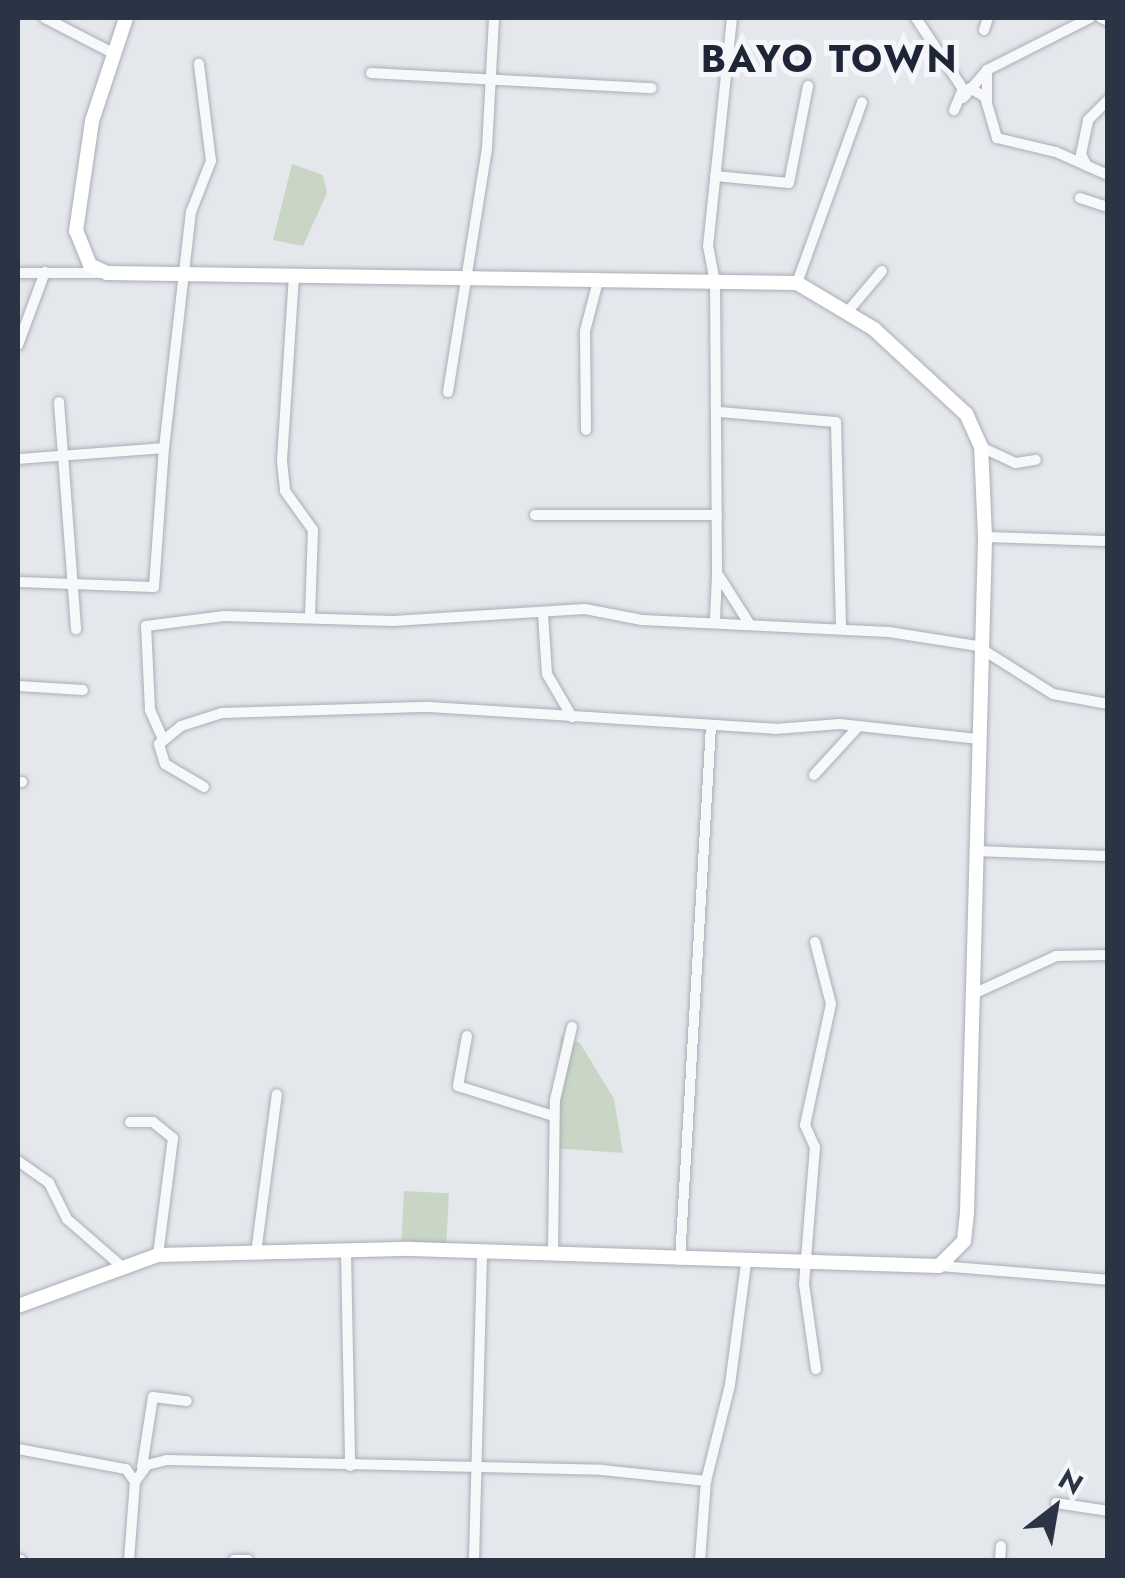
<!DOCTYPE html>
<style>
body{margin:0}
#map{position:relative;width:1125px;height:1578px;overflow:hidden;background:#e4e7ec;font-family:Jost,sans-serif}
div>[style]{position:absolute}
.green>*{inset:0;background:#c9d6c5;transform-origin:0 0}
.roads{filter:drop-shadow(0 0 2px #a9aeb7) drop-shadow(0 0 2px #a9aeb7)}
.street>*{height:10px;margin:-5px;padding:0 5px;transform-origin:5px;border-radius:5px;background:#f7f8fa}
.secondary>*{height:14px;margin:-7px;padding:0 7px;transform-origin:7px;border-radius:7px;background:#fff}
span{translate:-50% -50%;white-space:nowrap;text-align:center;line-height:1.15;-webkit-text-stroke:10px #f4f6f9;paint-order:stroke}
.district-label{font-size:38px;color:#1d2536;font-weight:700;letter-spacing:2.5px}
.frame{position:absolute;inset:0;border:20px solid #2b3445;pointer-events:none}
.north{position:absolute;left:1005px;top:1458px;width:100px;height:100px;-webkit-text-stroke:8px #f4f6f9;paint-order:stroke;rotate:31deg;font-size:28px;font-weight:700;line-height:40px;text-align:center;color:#2b3445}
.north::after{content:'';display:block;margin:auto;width:35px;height:45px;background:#2b3445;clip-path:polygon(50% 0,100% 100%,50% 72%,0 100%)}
</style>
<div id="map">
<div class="green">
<div style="clip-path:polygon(292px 164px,323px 175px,327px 193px,303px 246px,273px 240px)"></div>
<div style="clip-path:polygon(561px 1036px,580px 1043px,614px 1099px,623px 1153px,551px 1148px)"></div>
<div style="left:404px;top:1191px;width:45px;height:50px;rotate:3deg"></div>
</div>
<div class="roads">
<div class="street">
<div style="left:45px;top:18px;width:74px;rotate:27.3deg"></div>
<div style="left:732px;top:18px;width:229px;rotate:96deg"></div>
<div style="left:708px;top:246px;width:36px;rotate:79deg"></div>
<div style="left:715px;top:281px;width:292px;rotate:89.6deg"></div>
<div style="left:717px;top:573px;width:59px;rotate:57.4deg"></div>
<div style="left:916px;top:18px;width:85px;rotate:56.5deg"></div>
<div style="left:963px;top:89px;width:23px;rotate:113deg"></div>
<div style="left:1101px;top:18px;width:8px;rotate:23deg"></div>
<div style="left:984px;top:30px;width:13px;rotate:-72deg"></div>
<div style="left:371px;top:73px;width:281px;rotate:3.1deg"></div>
<div style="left:970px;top:88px;width:17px;rotate:31deg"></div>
<div style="left:985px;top:97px;width:43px;rotate:73.7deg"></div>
<div style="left:997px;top:138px;width:61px;rotate:13.3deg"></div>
<div style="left:1056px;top:152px;width:57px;rotate:23.9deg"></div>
<div style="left:963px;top:98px;width:37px;rotate:-49deg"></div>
<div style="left:987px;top:70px;width:115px;rotate:-26.8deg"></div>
<div style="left:987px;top:104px;width:34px;rotate:-90deg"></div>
<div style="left:1087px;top:166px;width:13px;rotate:-117deg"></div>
<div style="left:1081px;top:154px;width:35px;rotate:-78deg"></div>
<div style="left:1088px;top:120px;width:28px;rotate:-45deg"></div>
<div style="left:715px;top:176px;width:74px;rotate:5.4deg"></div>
<div style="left:789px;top:183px;width:99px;rotate:-78.9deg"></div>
<div style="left:1080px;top:198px;width:29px;rotate:18deg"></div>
<div style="left:18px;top:273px;width:83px"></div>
<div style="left:294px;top:275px;width:186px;rotate:93.7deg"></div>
<div style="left:282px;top:461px;width:30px;rotate:84deg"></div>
<div style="left:285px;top:491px;width:48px;rotate:54.3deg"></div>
<div style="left:313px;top:530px;width:86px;rotate:92deg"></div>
<div style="left:797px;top:283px;width:192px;rotate:-70.2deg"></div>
<div style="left:849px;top:310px;width:51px;rotate:-49.8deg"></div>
<div style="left:18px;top:345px;width:78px;rotate:-69.7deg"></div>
<div style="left:448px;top:392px;width:247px;rotate:-80.9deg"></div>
<div style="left:487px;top:148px;width:130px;rotate:-86.9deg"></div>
<div style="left:59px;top:402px;width:228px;rotate:85.7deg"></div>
<div style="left:719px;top:412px;width:117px;rotate:4.9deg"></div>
<div style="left:836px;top:422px;width:205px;rotate:88.6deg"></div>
<div style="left:586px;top:430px;width:99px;rotate:-90.6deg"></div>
<div style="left:585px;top:331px;width:52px;rotate:-75.4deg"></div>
<div style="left:981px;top:447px;width:38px;rotate:25deg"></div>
<div style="left:1016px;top:463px;width:20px;rotate:-9deg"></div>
<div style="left:18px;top:459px;width:146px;rotate:-4.3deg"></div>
<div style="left:164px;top:448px;width:238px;rotate:-83.5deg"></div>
<div style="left:191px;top:212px;width:55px;rotate:-68.6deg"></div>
<div style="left:211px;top:161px;width:98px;rotate:-97.1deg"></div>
<div style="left:535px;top:515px;width:182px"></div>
<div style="left:985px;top:537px;width:123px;rotate:1.9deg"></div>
<div style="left:18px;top:582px;width:136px;rotate:2.1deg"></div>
<div style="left:154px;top:587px;width:139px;rotate:-85.9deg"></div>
<div style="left:543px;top:614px;width:60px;rotate:86.2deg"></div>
<div style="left:547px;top:674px;width:50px;rotate:59.8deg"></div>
<div style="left:715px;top:619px;width:44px;rotate:-87.4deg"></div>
<div style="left:18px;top:686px;width:65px;rotate:3.5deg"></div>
<div style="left:162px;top:737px;width:30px;rotate:-114deg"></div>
<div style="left:150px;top:710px;width:84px;rotate:-92.7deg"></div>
<div style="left:146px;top:626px;width:79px;rotate:-7.3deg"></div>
<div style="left:224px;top:616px;width:169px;rotate:1.7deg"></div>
<div style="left:393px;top:621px;width:192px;rotate:-3.6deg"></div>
<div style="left:585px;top:609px;width:58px;rotate:10.9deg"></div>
<div style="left:642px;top:620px;width:247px;rotate:2.8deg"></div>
<div style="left:889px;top:632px;width:89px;rotate:9deg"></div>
<div style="left:977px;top:646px;width:90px;rotate:32.3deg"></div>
<div style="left:1053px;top:694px;width:56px;rotate:10.3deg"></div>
<div style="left:814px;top:775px;width:64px;rotate:-47.5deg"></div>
<div style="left:18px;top:782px;width:4px"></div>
<div style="left:204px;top:787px;width:45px;rotate:-149.5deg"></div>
<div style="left:165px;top:764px;width:21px;rotate:-107deg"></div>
<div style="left:159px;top:744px;width:28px;rotate:-39deg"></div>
<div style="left:181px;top:726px;width:43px;rotate:-17.6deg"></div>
<div style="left:222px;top:713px;width:207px;rotate:-1.7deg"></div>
<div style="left:429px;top:707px;width:347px;rotate:3.6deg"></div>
<div style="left:775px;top:729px;width:65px;rotate:-4.4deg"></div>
<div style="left:840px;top:724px;width:138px;rotate:6.2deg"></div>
<div style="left:975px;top:851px;width:133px;rotate:2.2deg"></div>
<div style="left:815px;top:942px;width:64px;rotate:75.5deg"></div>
<div style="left:831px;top:1004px;width:124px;rotate:102.1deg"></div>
<div style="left:805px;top:1125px;width:24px;rotate:66deg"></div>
<div style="left:815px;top:1147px;width:137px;rotate:94.6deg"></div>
<div style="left:804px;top:1284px;width:86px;rotate:82deg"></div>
<div style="left:971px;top:995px;width:94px;rotate:-24.6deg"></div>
<div style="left:1056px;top:956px;width:52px;rotate:-1.1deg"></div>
<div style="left:467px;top:1036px;width:51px;rotate:100.2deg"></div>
<div style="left:458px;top:1086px;width:101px;rotate:17.4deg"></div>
<div style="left:130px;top:1122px;width:23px"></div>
<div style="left:153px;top:1122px;width:26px;rotate:39deg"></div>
<div style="left:173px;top:1138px;width:118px;rotate:97.3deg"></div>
<div style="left:18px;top:1161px;width:38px;rotate:35deg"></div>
<div style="left:49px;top:1183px;width:40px;rotate:63.4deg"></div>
<div style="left:67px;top:1219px;width:69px;rotate:40.9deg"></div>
<div style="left:346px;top:1251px;width:215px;rotate:88.9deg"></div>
<div style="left:256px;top:1253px;width:160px;rotate:-82.5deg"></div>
<div style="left:553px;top:1254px;width:154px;rotate:-89.3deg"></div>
<div style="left:555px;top:1100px;width:75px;rotate:-76.9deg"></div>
<div style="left:680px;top:1260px;width:536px;rotate:-86.68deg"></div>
<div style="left:939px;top:1266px;width:170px;rotate:4.7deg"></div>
<div style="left:18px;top:1449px;width:110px;rotate:10.5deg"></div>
<div style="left:126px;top:1469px;width:16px;rotate:55deg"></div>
<div style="left:142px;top:1467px;width:71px;rotate:-81.1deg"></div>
<div style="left:153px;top:1397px;width:34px;rotate:7deg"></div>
<div style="left:1056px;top:1503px;width:53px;rotate:8.7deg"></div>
<div style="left:18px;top:1560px;width:3px"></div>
<div style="left:129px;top:1560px;width:78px;rotate:-85.6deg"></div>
<div style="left:135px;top:1482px;width:21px;rotate:-55deg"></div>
<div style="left:147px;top:1465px;width:21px;rotate:-14deg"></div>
<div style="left:167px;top:1460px;width:435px;rotate:1.3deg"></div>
<div style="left:602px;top:1470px;width:105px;rotate:6deg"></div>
<div style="left:234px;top:1560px;width:14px"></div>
<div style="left:474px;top:1560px;width:307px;rotate:-88.5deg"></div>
<div style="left:700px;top:1560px;width:79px;rotate:-85.7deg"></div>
<div style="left:706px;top:1481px;width:99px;rotate:-76deg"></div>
<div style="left:730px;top:1385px;width:122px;rotate:-82.5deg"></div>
<div style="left:1000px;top:1560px;width:14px;rotate:-86deg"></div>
</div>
<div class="secondary">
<div style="left:18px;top:1306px;width:149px;rotate:-20deg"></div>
<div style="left:158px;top:1255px;width:253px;rotate:-1.4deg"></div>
<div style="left:411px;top:1249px;width:528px;rotate:1.84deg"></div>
<div style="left:939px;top:1266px;width:35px;rotate:-45deg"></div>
<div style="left:964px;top:1241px;width:28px;rotate:-84deg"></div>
<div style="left:967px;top:1213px;width:676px;rotate:-88.47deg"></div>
<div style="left:985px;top:537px;width:90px;rotate:-92.5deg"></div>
<div style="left:981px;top:447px;width:36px;rotate:-114deg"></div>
<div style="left:966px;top:414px;width:125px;rotate:-137.3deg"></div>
<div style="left:874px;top:329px;width:90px;rotate:-149.1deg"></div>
<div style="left:797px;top:283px;width:690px;rotate:-179.17deg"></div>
<div style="left:107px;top:273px;width:19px;rotate:-155deg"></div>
<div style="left:90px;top:265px;width:37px;rotate:-112deg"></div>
<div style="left:76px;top:231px;width:111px;rotate:-81.7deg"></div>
<div style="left:92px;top:121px;width:108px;rotate:-71.7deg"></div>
</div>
</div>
<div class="district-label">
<span style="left:830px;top:59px">BAYO TOWN</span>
</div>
<div class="frame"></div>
<div class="north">N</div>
</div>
